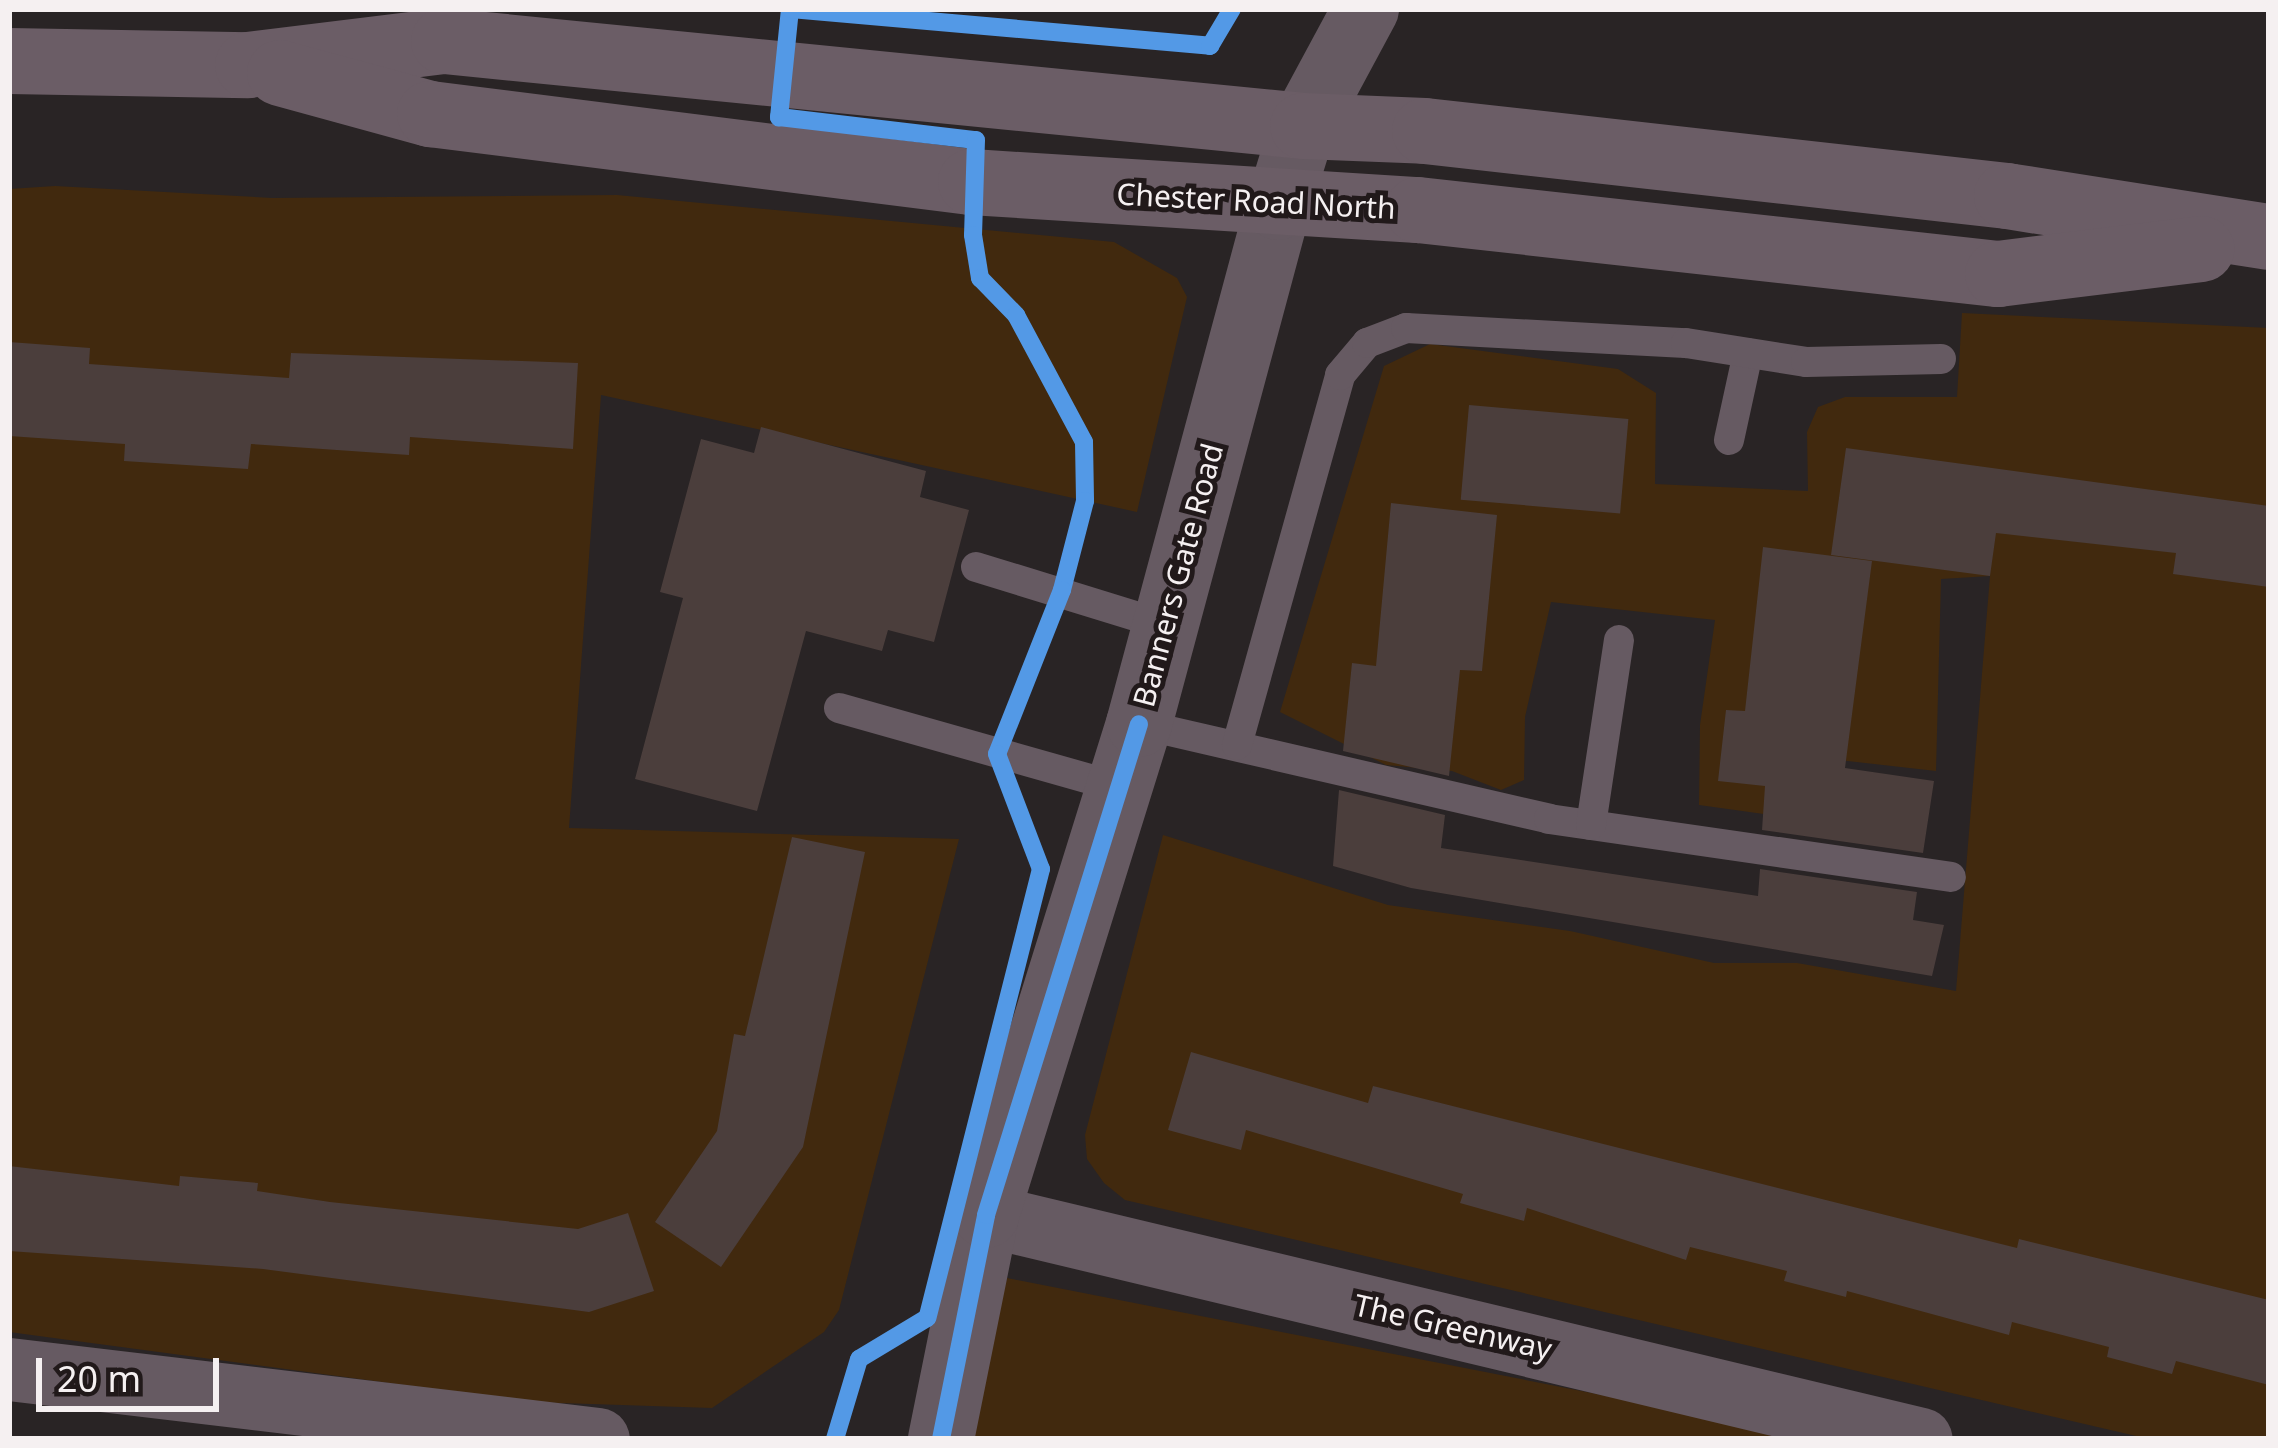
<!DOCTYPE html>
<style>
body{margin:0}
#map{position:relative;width:2278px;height:1448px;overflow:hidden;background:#292425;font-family:"Noto Sans",sans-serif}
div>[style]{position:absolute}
.green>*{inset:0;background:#41290e}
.building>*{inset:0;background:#4b3e3c;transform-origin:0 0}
.service>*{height:30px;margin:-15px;padding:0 15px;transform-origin:15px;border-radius:15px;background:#665a62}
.minor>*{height:63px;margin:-31.5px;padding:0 31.5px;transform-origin:31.5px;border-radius:31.5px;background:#665a62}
.tertiary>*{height:66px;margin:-33px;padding:0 33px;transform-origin:33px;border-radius:33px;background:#665a62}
.trunk>*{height:66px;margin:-33px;padding:0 33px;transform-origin:33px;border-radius:33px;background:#6b5d66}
.cycleway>*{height:18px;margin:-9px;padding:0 9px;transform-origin:9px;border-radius:9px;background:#5399e6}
span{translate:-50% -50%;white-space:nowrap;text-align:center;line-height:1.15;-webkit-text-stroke:10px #21191a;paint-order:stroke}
.street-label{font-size:30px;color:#f5f0f1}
.frame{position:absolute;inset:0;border:12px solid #f5f0f1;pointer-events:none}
.scale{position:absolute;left:36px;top:1358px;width:183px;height:54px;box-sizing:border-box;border:6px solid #f5f0f1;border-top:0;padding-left:15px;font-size:36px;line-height:42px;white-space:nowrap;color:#f5f0f1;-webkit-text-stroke:9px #21191a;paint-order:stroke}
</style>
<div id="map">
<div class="green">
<div style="clip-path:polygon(55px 186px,272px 198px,617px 195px,1114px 242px,1177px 278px,1187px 297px,1137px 512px,601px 395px,569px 828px,959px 839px,839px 1310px,824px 1332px,712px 1408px,531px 1402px,9px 1332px,9px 189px)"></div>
<div style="clip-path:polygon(1962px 313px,2269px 328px,2269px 1439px,2149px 1439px,1125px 1200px,1104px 1183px,1087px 1159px,1085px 1135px,1163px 835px,1388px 905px,1570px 931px,1714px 963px,1797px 963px,1956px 991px,1990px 576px,1941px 579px,1936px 771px,1830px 759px,1821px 822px,1699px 805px,1700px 725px,1715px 620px,1551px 602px,1525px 717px,1524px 780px,1501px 790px,1452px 771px,1386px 765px,1280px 712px,1384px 366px,1430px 344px,1618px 369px,1656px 393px,1655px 484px,1808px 491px,1807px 432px,1818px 407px,1845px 397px,1957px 397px)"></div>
<div style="clip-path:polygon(1007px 1278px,1826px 1439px,966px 1439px)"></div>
</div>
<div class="building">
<div style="clip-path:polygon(9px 342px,90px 348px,89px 364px,289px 378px,291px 353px,578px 363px,573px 449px,410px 437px,409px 455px,251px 444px,248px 469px,124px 461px,125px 444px,9px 436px)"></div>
<div style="left:1469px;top:405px;width:160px;height:95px;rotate:5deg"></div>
<div style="clip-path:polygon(761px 427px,926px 471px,920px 497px,969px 510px,934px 642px,888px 630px,882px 651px,806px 631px,757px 811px,635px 779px,683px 598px,660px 592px,701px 439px,754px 453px)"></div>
<div style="clip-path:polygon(1846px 448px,2269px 506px,2269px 587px,2173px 574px,2176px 553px,1996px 533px,1990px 576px,1831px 555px)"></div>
<div style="clip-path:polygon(1391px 503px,1497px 515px,1482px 671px,1460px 670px,1449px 776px,1343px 751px,1352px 663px,1376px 666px)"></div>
<div style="clip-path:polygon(1763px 547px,1872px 561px,1845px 768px,1934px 781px,1923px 853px,1762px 830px,1765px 786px,1718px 781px,1726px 710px,1745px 711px)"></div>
<div style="clip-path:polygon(1339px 790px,1445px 815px,1441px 848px,1758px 896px,1760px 869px,1917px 892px,1913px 920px,1944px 925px,1932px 976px,1411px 888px,1333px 866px)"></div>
<div style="clip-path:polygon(792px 837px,865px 852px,803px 1147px,721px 1267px,655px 1222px,717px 1131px,734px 1034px,745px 1036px)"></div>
<div style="clip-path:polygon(1191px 1052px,1368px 1103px,1373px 1086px,2017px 1248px,2019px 1239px,2269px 1300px,2269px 1385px,2176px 1361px,2172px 1374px,2107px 1357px,2109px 1347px,2012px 1322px,2009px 1335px,1847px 1291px,1846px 1297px,1784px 1281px,1787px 1271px,1690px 1247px,1686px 1260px,1527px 1208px,1524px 1221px,1460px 1203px,1463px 1194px,1246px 1130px,1241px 1150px,1168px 1130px)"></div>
<div style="clip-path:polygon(9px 1166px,179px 1186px,180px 1176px,258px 1183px,257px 1191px,330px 1202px,578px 1229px,628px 1213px,654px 1291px,589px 1312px,263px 1269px,9px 1251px)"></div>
</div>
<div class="service">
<div style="left:1729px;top:440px;width:89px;rotate:-77.7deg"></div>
<div style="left:976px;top:567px;width:198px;rotate:17.1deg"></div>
<div style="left:839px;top:708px;width:291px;rotate:15.8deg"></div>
<div style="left:1139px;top:724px;width:421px;rotate:13deg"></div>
<div style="left:1549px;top:819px;width:406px;rotate:8.2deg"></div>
<div style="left:1237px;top:745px;width:384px;rotate:-74.4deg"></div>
<div style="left:1340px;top:375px;width:42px;rotate:-49.8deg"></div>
<div style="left:1367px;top:343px;width:42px;rotate:-21deg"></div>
<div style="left:1406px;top:328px;width:280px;rotate:3.1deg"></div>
<div style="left:1686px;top:343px;width:121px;rotate:9deg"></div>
<div style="left:1806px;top:362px;width:135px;rotate:-1.3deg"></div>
<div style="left:1591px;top:825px;width:187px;rotate:-81.4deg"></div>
</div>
<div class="minor">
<div style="left:986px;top:1215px;width:961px;rotate:13.47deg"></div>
<div style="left:9px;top:1369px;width:593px;rotate:6.78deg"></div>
</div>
<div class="tertiary">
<div style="left:941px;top:1439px;width:228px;rotate:-78.6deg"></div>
<div style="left:986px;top:1215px;width:514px;rotate:-72.69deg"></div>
<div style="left:1139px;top:724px;width:535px;rotate:-74.95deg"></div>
<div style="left:1278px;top:207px;width:85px;rotate:-72.8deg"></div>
<div style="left:1303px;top:126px;width:133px;rotate:-61.7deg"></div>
</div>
<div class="trunk">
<div style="left:9px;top:61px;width:239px;rotate:1deg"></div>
<div style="left:248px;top:65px;width:197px;rotate:-7deg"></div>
<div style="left:444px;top:41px;width:863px;rotate:5.65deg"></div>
<div style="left:1303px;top:126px;width:122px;rotate:2.3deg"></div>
<div style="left:1425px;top:131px;width:586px;rotate:6.37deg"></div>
<div style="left:2007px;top:196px;width:265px;rotate:8.9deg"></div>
<div style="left:280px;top:73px;width:156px;rotate:15.3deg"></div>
<div style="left:430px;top:114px;width:545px;rotate:7.16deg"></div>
<div style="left:971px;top:182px;width:448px;rotate:3.6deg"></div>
<div style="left:1418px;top:210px;width:584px;rotate:6.3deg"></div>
<div style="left:1998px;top:274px;width:205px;rotate:-7deg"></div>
</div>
<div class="cycleway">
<div style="left:790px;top:9px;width:109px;rotate:95.8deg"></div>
<div style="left:779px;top:117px;width:198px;rotate:6.7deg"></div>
<div style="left:976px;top:140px;width:95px;rotate:91.8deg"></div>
<div style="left:973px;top:235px;width:44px;rotate:80.8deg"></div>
<div style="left:980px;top:278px;width:52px;rotate:45.8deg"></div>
<div style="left:1016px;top:315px;width:144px;rotate:61.8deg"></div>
<div style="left:1084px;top:442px;width:59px;rotate:89deg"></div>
<div style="left:1085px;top:501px;width:92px;rotate:104.5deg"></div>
<div style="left:1062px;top:590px;width:176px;rotate:111.6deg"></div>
<div style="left:997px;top:754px;width:123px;rotate:69.1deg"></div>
<div style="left:1041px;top:869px;width:463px;rotate:104.2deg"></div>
<div style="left:927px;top:1318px;width:79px;rotate:148.9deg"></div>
<div style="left:859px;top:1359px;width:84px;rotate:106.7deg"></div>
<div style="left:791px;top:9px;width:421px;rotate:5deg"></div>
<div style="left:1210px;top:46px;width:43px;rotate:-59.3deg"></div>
<div style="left:941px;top:1439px;width:228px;rotate:-78.6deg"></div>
<div style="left:986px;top:1215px;width:514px;rotate:-72.69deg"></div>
</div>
<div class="street-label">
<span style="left:1256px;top:201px;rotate:3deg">Chester Road North</span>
<span style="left:1178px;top:575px;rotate:-75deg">Banners Gate Road</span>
<span style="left:1453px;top:1327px;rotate:13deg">The Greenway</span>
</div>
<div class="frame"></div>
<div class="scale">20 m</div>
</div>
